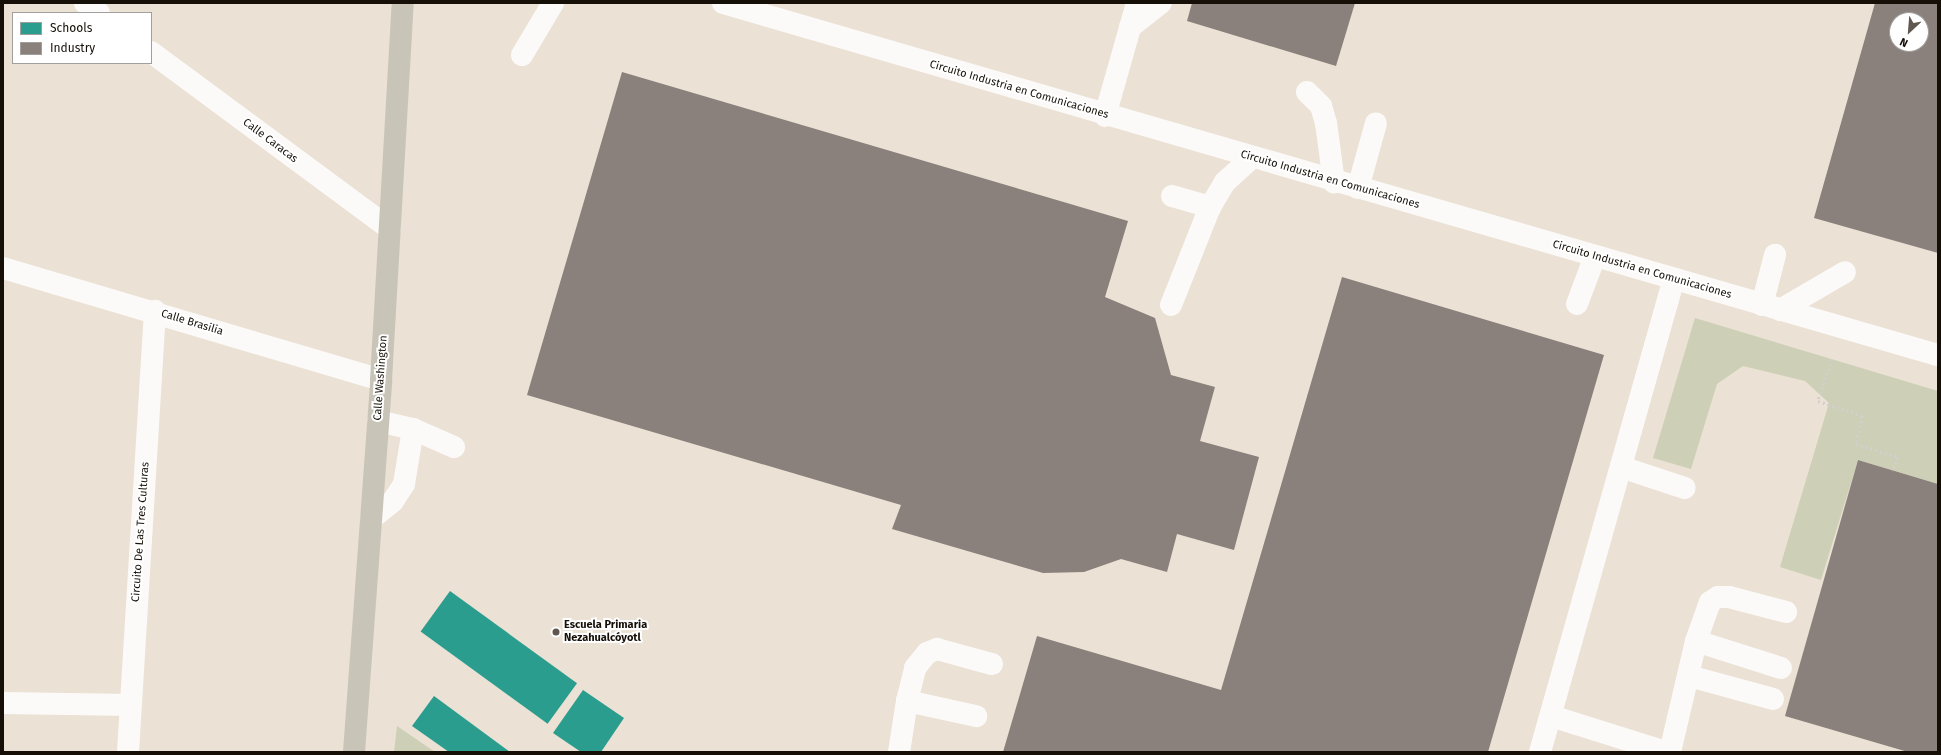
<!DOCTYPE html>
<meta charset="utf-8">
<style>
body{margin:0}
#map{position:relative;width:1941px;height:755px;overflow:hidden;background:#ebe1d4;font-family:"Fira Sans",sans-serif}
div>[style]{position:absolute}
.green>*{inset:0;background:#cdd0b6}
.schools>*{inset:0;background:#2a9d8f;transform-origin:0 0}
.industry>*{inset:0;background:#8a817c}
.path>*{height:2.5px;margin-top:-1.25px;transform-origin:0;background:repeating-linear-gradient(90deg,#d2cfcc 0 2px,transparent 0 5px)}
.minor>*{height:22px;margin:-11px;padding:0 11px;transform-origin:11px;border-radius:11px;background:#fcfaf9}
.major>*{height:22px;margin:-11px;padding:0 11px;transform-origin:11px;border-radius:11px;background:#c8c4b8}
.dots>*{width:11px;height:11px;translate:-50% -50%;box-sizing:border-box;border:2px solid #fff;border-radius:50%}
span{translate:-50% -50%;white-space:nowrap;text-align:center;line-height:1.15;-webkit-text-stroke:4px #fff;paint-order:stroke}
.street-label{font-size:11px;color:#150f07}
.poi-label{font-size:11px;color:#150f07;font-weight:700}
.left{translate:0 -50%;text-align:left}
.frame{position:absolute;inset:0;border:4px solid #150f07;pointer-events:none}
.legend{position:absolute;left:12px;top:12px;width:140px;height:52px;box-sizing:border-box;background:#fff;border:1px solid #a19f9c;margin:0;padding:5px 7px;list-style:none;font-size:12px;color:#150f07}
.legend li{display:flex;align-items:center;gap:8px;height:20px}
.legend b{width:20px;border:1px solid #a19f9c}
.north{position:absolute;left:1889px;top:12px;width:40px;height:40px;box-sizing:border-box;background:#fff;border:1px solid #a19f9c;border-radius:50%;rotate:206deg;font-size:11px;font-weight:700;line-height:16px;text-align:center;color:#150f07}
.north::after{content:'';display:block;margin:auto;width:14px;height:18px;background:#60584f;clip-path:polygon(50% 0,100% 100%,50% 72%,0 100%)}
</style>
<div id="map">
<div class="green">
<div style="clip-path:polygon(1695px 318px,1938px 391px,1938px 484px,1858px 460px,1821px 580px,1780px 567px,1829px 403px,1805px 381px,1743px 366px,1717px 384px,1691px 469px,1653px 458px)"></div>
<div style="clip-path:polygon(397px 726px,435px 752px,394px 752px)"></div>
</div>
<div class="schools">
<div style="left:450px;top:591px;width:157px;height:50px;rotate:36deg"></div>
<div style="clip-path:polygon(583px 690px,624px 718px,601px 752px,581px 752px,553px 733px)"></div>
<div style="clip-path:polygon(434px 696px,510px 752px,449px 752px,412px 726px)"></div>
</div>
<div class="industry">
<div style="clip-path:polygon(1192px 3px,1355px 3px,1336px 66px,1187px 21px)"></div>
<div style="clip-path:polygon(evenodd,1875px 3px,1938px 3px,1938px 253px,1814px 218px,1875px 3px,1897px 20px,1921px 20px,1921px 44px,1897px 44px,1897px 20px)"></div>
<div style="clip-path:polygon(622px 72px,1128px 221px,1105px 297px,1155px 318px,1171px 375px,1215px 387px,1200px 441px,1259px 457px,1234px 550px,1177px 534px,1167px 572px,1121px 559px,1084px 572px,1043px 573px,892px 529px,901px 505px,527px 395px)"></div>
<div style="clip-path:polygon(1342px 277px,1604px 355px,1488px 752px,1003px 752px,1037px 636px,1221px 690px)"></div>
<div style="clip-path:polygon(1858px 460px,1938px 484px,1938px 752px,1908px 752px,1785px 716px)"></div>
</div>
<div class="path">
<div style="left:1832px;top:359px;width:44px;rotate:108.4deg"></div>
<div style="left:1818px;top:401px;width:47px;rotate:18.4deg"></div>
<div style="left:1863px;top:416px;width:29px;rotate:104deg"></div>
<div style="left:1856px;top:444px;width:44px;rotate:17.2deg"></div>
<div style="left:1898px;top:457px;width:15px;rotate:110deg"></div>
</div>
<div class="minor">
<div style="left:85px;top:3px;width:17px;rotate:36deg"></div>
<div style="left:723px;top:3px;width:1265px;rotate:16.16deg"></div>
<div style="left:1130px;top:27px;width:39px;rotate:-38deg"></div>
<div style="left:151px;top:52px;width:297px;rotate:36.5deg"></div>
<div style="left:522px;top:55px;width:61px;rotate:-59.2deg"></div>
<div style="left:1307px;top:92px;width:20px;rotate:45deg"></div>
<div style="left:1321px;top:106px;width:18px;rotate:74deg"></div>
<div style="left:1326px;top:123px;width:60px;rotate:82.3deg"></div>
<div style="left:1105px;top:116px;width:117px;rotate:-74.2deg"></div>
<div style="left:1358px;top:188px;width:67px;rotate:-74.5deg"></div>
<div style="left:1172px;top:196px;width:40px;rotate:16deg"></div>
<div style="left:1210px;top:207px;width:29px;rotate:-59deg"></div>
<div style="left:1225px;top:182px;width:36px;rotate:-42deg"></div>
<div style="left:3px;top:268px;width:394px;rotate:16.5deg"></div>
<div style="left:1577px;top:304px;width:51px;rotate:-69.4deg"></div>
<div style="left:1171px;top:305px;width:105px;rotate:-68.3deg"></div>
<div style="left:1762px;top:305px;width:52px;rotate:-75.4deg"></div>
<div style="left:1780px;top:310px;width:75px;rotate:-30.3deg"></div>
<div style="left:378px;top:421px;width:36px;rotate:13deg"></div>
<div style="left:413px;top:429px;width:45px;rotate:23.7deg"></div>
<div style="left:1621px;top:467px;width:67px;rotate:18.2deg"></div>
<div style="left:371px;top:519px;width:28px;rotate:-39deg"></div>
<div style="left:393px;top:501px;width:20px;rotate:-57deg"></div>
<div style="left:404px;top:484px;width:56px;rotate:-80.7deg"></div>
<div style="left:1696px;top:641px;width:89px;rotate:17.6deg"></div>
<div style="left:1689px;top:676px;width:87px;rotate:15.3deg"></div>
<div style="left:907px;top:701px;width:34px;rotate:-76deg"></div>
<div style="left:915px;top:668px;width:19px;rotate:-51deg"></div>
<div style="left:927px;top:653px;width:11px;rotate:-22deg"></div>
<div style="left:937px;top:649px;width:57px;rotate:15.3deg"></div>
<div style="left:3px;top:703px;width:127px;rotate:0.9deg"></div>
<div style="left:1551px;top:716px;width:121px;rotate:17.4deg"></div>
<div style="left:128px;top:752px;width:442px;rotate:-86.5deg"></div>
<div style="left:899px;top:752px;width:52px;rotate:-81.1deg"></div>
<div style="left:907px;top:701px;width:71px;rotate:12.3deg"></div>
<div style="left:1540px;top:752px;width:492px;rotate:-74.2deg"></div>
<div style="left:1670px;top:752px;width:114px;rotate:-76.8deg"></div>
<div style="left:1696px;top:641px;width:41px;rotate:-70.3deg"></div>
<div style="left:1710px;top:602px;width:9px;rotate:-32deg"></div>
<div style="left:1718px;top:597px;width:11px"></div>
<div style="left:1729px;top:597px;width:59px;rotate:14.7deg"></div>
</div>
<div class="major">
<div style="left:354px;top:752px;width:373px;rotate:-85.8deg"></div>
<div style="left:381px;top:380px;width:378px;rotate:-86.7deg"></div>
</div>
<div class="dots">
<div style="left:556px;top:632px;background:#60584f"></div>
</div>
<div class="street-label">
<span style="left:1019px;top:90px;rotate:16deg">Circuito Industria en Comunicaciones</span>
<span style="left:270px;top:141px;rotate:37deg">Calle Caracas</span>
<span style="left:1330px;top:180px;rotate:16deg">Circuito Industria en Comunicaciones</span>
<span style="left:1642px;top:270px;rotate:16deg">Circuito Industria en Comunicaciones</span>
<span style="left:192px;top:323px;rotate:17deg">Calle Brasilia</span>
<span style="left:381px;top:378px;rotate:-86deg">Calle Washington</span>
<span style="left:141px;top:532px;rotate:-86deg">Circuito De Las Tres Culturas</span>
</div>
<div class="poi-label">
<span class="left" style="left:564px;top:632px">Escuela Primaria<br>Nezahualcóyotl</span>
</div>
<div class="frame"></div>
<ul class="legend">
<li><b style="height:11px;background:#2a9d8f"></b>Schools</li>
<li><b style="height:11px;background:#8a817c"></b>Industry</li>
</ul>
<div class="north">N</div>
</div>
